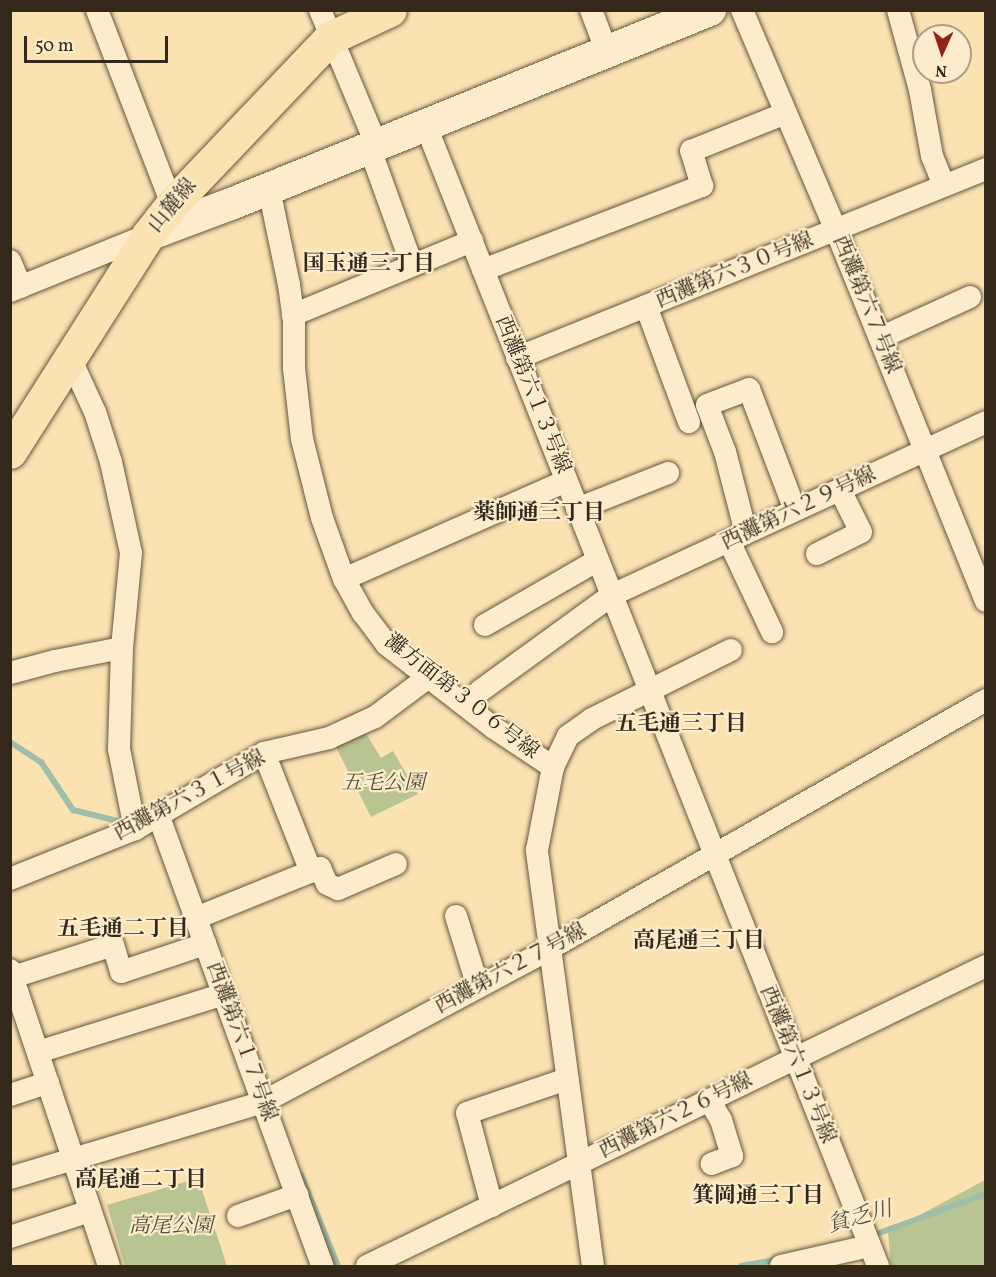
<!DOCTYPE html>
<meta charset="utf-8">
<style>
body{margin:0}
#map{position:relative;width:996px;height:1277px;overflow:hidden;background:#fbe2b1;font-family:Vollkorn,"Noto Serif JP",serif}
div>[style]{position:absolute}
.green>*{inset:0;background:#b8c491}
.stream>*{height:6px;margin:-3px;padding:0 3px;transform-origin:3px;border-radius:3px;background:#9fbeaa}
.roads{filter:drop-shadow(0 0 2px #665640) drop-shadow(0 0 2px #665640)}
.street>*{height:22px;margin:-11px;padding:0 11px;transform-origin:11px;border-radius:11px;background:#fceccc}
.secondary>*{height:32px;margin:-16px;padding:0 16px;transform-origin:16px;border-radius:16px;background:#fceccc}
.primary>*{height:33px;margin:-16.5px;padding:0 16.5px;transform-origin:16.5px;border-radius:16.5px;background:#fbe2b1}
span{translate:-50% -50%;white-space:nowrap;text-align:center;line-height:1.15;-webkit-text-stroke:4.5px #fceccc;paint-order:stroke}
.street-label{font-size:21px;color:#34281b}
.park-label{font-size:21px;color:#554f38;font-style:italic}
.neighbourhood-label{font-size:22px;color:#34281b;font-weight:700}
.water-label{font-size:22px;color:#545546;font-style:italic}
.frame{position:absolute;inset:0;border:12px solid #34281b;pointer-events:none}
.north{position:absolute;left:912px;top:24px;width:60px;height:60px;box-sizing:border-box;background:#fceccc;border:2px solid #ac9e85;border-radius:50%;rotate:183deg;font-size:16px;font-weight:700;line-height:24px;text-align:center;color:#34281b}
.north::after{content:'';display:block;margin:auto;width:21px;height:27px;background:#8f2418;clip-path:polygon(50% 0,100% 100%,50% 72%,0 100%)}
.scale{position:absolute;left:24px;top:36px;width:144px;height:27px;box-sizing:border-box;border:3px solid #34281b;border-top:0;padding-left:8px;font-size:18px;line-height:21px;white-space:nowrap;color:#34281b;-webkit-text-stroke:4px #fceccc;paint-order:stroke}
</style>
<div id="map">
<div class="green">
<div style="clip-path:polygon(364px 730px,381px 758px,393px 751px,418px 794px,371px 817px,335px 745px)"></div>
<div style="clip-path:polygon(198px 1178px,227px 1266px,125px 1266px,107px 1205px)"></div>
<div style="clip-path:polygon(985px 1180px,985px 1266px,891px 1266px,888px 1232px)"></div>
</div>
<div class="stream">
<div style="left:10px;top:742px;width:37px;rotate:33deg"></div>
<div style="left:41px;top:762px;width:58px;rotate:56.3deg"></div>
<div style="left:73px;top:810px;width:50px;rotate:13.8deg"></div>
<div style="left:301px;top:1175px;width:98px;rotate:67.9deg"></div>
<div style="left:871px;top:1236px;width:122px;rotate:-20.1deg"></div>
<div style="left:741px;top:1266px;width:39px;rotate:-10deg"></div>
</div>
<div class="roads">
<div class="street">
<div style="left:97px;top:10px;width:208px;rotate:68.9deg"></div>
<div style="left:320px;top:10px;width:147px;rotate:67.3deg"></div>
<div style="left:591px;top:10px;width:45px;rotate:69.1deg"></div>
<div style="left:742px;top:10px;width:239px;rotate:66.9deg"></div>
<div style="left:836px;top:230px;width:400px;rotate:68deg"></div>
<div style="left:898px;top:10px;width:83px;rotate:74.6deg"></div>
<div style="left:920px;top:90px;width:67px;rotate:79.7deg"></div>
<div style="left:932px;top:156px;width:32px;rotate:68deg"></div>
<div style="left:426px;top:126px;width:1226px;rotate:68.37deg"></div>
<div style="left:370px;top:149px;width:123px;rotate:70.1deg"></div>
<div style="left:269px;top:189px;width:98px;rotate:78.2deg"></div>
<div style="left:289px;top:285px;width:36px;rotate:82deg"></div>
<div style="left:294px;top:321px;width:47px;rotate:90deg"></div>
<div style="left:294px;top:368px;width:71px;rotate:83.6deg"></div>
<div style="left:302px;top:439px;width:81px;rotate:75.8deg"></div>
<div style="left:322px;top:518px;width:65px;rotate:70.2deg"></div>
<div style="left:344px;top:579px;width:39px;rotate:61deg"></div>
<div style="left:363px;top:613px;width:39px;rotate:53deg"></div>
<div style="left:386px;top:644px;width:137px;rotate:37.9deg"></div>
<div style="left:494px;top:728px;width:71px;rotate:33.5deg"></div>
<div style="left:10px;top:261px;width:28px;rotate:67deg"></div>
<div style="left:483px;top:270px;width:235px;rotate:-21deg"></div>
<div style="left:702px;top:186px;width:37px;rotate:-107deg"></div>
<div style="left:691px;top:151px;width:102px;rotate:-21.8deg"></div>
<div style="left:10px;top:291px;width:149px;rotate:-22.1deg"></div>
<div style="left:646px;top:306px;width:124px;rotate:69.7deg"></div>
<div style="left:293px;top:315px;width:194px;rotate:-22.5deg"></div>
<div style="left:880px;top:338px;width:99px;rotate:-24.5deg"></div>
<div style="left:517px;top:358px;width:506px;rotate:-21.95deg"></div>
<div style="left:577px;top:509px;width:98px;rotate:-21.6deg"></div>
<div style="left:746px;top:533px;width:84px;rotate:-104.5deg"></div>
<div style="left:725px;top:452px;width:50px;rotate:-111deg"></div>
<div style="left:707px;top:405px;width:45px;rotate:-20.9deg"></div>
<div style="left:749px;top:389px;width:129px;rotate:69.2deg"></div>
<div style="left:729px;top:541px;width:101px;rotate:64.7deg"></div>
<div style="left:817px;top:554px;width:49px;rotate:-26.6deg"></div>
<div style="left:861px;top:532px;width:47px;rotate:-116.6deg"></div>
<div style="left:344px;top:579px;width:243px;rotate:-23.8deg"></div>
<div style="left:485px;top:625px;width:130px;rotate:-29.9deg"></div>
<div style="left:122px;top:648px;width:101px;rotate:91.7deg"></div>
<div style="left:119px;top:749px;width:82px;rotate:78.7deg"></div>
<div style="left:10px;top:673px;width:47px;rotate:-14.9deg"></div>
<div style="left:55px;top:661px;width:68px;rotate:-11deg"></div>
<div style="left:122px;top:648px;width:95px;rotate:-84.6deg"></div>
<div style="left:131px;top:553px;width:93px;rotate:-102.4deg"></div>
<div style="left:111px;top:462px;width:52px;rotate:-107.7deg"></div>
<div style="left:95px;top:412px;width:60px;rotate:-114.8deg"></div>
<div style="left:480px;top:691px;width:163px;rotate:-36deg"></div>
<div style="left:612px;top:595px;width:412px;rotate:-24.8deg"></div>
<div style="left:264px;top:753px;width:128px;rotate:68.4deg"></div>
<div style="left:159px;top:817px;width:478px;rotate:70deg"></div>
<div style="left:10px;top:879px;width:135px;rotate:-21.8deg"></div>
<div style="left:135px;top:829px;width:150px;rotate:-30.5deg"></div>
<div style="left:264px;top:753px;width:67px;rotate:-13deg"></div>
<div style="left:329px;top:738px;width:51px;rotate:-24.5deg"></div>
<div style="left:375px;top:717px;width:69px;rotate:-36.7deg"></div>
<div style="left:456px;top:916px;width:74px;rotate:72.8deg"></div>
<div style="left:196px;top:918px;width:134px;rotate:-22deg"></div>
<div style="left:320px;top:868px;width:17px;rotate:66deg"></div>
<div style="left:327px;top:884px;width:12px;rotate:24deg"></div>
<div style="left:338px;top:889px;width:63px;rotate:-23.3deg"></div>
<div style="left:10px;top:970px;width:312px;rotate:71.5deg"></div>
<div style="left:13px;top:977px;width:105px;rotate:-17.7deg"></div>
<div style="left:113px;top:945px;width:28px;rotate:73deg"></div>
<div style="left:121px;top:972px;width:89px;rotate:-18.4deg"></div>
<div style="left:38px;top:1052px;width:195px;rotate:-17.3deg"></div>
<div style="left:10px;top:1095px;width:40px;rotate:-18deg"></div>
<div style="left:709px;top:1100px;width:23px;rotate:59deg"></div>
<div style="left:721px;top:1120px;width:38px;rotate:73deg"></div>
<div style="left:732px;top:1156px;width:22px;rotate:159deg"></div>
<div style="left:10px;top:1178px;width:264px;rotate:-16.7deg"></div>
<div style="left:263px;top:1102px;width:324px;rotate:-28.1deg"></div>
<div style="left:549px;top:949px;width:503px;rotate:-29.67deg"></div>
<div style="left:492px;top:1206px;width:96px;rotate:-105deg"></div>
<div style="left:467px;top:1113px;width:106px;rotate:-18.8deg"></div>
<div style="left:238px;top:1216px;width:63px;rotate:-19.6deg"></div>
<div style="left:10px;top:1237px;width:84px;rotate:-18deg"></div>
<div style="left:367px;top:1266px;width:688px;rotate:-25.86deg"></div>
<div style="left:593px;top:1266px;width:420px;rotate:-97.7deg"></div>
<div style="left:537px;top:850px;width:85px;rotate:-79.1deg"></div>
<div style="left:553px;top:767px;width:34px;rotate:-64deg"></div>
<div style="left:568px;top:736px;width:29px;rotate:-35deg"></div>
<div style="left:592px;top:719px;width:155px;rotate:-26.4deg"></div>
<div style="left:781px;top:1266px;width:90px;rotate:-12.8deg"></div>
</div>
<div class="secondary">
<div style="left:148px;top:235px;width:89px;rotate:-20.5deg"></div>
<div style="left:231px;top:204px;width:517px;rotate:-22.05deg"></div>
</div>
<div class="primary">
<div style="left:10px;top:452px;width:257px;rotate:-57.5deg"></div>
<div style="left:148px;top:235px;width:39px;rotate:-52deg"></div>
<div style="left:172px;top:204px;width:229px;rotate:-46.4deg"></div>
<div style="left:330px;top:38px;width:66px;rotate:-25deg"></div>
</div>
</div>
<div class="street-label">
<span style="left:173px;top:206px;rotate:-50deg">山麓線</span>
<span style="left:735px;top:271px;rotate:-22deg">西灘第六３０号線</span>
<span style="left:866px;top:305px;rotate:68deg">西灘第六７号線</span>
<span style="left:532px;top:395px;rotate:68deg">西灘第六１３号線</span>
<span style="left:799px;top:509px;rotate:-25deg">西灘第六２９号線</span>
<span style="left:461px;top:697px;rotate:38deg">灘方面第３０６号線</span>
<span style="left:190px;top:796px;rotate:-28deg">西灘第六３１号線</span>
<span style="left:511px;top:969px;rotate:-28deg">西灘第六２７号線</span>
<span style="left:241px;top:1042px;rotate:70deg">西灘第六１７号線</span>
<span style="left:797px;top:1065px;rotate:68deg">西灘第六１３号線</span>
<span style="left:676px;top:1116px;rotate:-26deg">西灘第六２６号線</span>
</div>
<div class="park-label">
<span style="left:383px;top:784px">五毛公園</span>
<span style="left:171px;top:1227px">高尾公園</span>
</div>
<div class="neighbourhood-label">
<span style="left:369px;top:265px">国玉通三丁目</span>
<span style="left:539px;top:514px">薬師通三丁目</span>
<span style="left:681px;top:725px">五毛通三丁目</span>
<span style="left:123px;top:930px">五毛通二丁目</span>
<span style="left:699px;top:942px">高尾通三丁目</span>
<span style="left:141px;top:1181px">高尾通二丁目</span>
<span style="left:758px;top:1197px">箕岡通三丁目</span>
</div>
<div class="water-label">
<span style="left:860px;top:1218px;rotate:-15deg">貧乏川</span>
</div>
<div class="frame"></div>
<div class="north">N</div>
<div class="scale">50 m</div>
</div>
